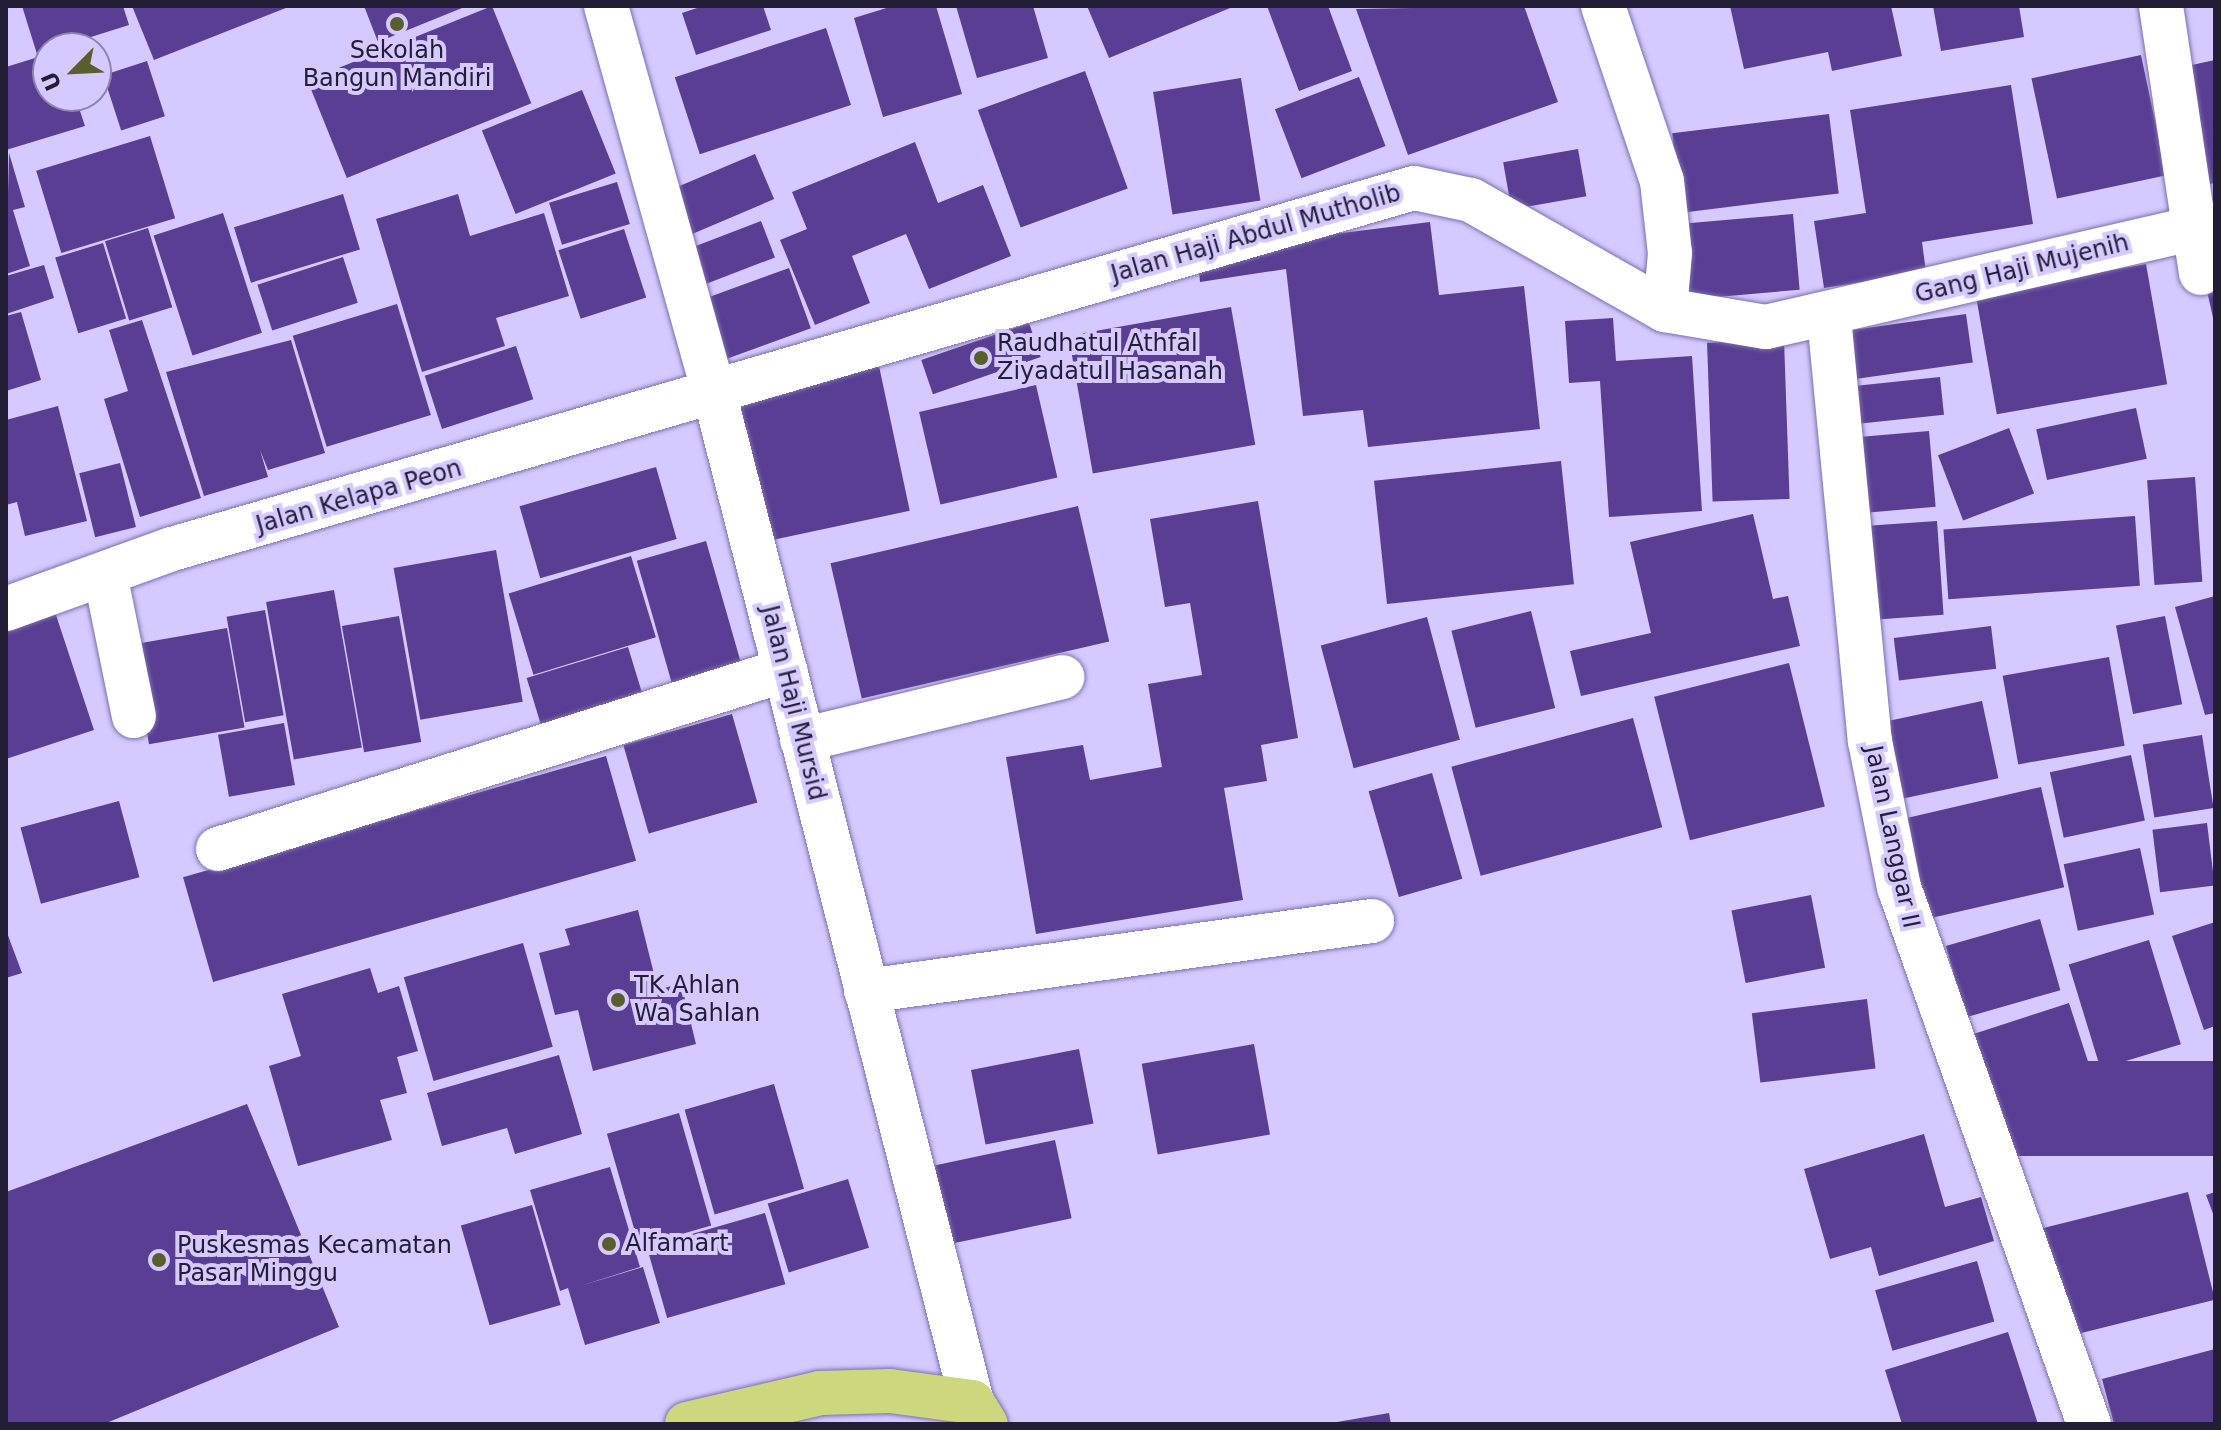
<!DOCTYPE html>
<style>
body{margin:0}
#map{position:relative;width:2221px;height:1430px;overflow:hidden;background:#d5c9ff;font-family:"DejaVu Sans",sans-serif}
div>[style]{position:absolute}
.building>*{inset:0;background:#593e93;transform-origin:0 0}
.roads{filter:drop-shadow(0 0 2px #7f6fad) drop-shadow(0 0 2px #7f6fad)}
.minor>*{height:44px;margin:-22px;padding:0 22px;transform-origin:22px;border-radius:22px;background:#fff}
.major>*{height:44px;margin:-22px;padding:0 22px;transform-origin:22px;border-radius:22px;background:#ced77e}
.dots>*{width:22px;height:22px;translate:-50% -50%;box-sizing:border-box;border:4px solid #d5c9ff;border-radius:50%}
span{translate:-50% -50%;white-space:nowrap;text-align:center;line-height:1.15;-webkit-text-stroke:8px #d5c9ff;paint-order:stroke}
.poi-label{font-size:24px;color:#241d36}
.left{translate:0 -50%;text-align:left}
.street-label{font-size:24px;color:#241d36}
.frame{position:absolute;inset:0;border:8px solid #241d36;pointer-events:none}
.north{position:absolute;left:32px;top:32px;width:80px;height:80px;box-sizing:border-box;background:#d5c9ff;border:2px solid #8e84af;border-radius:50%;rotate:246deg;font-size:22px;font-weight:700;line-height:32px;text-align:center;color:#241d36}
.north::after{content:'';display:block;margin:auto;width:28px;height:36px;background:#585e2c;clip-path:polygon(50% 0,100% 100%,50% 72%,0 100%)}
</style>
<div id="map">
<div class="building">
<div style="clip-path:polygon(22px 6px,123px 6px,129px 25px,37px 54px)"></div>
<div style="clip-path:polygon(132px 6px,291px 6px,154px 60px)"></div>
<div style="clip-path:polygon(364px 6px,467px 6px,378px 42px)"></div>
<div style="left:492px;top:6px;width:105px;height:199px;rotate:68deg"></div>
<div style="clip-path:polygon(703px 6px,763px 6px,771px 30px,696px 55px,682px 13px)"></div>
<div style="clip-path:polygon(893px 6px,936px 6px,962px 94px,883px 117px,854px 18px)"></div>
<div style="clip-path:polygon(956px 6px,1033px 6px,1048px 58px,977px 78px)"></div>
<div style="clip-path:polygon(1087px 6px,1235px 6px,1109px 58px)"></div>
<div style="clip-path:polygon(1267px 6px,1328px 6px,1352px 71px,1299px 91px)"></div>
<div style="clip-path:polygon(1524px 6px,1558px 102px,1408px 155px,1356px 9px)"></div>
<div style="clip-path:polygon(1730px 6px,1891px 6px,1902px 56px,1832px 71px,1828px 52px,1744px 69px)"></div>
<div style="clip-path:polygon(1933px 6px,2019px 6px,2024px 37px,1941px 51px)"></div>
<div style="left:826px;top:28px;width:81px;height:159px;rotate:72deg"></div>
<div style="clip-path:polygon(48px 54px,48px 96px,75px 96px,85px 126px,6px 150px,6px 67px)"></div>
<div style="left:2141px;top:55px;width:123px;height:112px;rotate:78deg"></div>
<div style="clip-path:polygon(2215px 60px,2215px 183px,2204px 185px,2178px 68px)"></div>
<div style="left:147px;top:61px;width:58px;height:46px;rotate:72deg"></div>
<div style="left:1085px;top:71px;width:125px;height:114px;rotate:70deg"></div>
<div style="left:1359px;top:77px;width:74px;height:90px;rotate:69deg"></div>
<div style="left:1241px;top:78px;width:124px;height:89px;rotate:81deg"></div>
<div style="clip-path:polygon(2011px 85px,2033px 224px,1922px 242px,1926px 272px,1824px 288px,1814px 221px,1866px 213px,1850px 110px)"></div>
<div style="left:582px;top:90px;width:90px;height:108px;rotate:68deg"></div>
<div style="left:1829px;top:114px;width:80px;height:158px;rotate:83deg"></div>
<div style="left:150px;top:136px;width:86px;height:119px;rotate:73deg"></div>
<div style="clip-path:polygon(915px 142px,938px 203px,983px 185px,1011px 256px,929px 289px,906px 234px,852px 256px,870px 303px,815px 325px,780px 240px,807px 229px,792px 192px)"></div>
<div style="left:1578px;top:149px;width:48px;height:76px;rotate:80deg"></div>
<div style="clip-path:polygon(9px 153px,25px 207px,13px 210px,30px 266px,6px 274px)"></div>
<div style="left:755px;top:154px;width:49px;height:98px;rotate:67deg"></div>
<div style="left:617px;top:182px;width:44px;height:71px;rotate:73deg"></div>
<div style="left:343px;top:194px;width:58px;height:114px;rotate:73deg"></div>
<div style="clip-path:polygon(458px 194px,470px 236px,544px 213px,569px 296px,496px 318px,505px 346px,422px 372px,376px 219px)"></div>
<div style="left:223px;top:213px;width:126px;height:73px;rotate:72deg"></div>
<div style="left:1793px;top:214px;width:76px;height:123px;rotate:85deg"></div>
<div style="left:761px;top:221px;width:39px;height:90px;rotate:69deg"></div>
<div style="clip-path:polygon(1430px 222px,1439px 295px,1524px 286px,1540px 429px,1368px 447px,1363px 410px,1303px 416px,1286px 269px,1200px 282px,1197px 251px)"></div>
<div style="left:148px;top:228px;width:83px;height:45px;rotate:73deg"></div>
<div style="left:624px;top:229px;width:72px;height:69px;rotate:72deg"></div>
<div style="left:103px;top:243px;width:79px;height:50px;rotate:73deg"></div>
<div style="left:343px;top:257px;width:48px;height:90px;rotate:72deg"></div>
<div style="left:2146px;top:264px;width:122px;height:173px;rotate:80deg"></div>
<div style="clip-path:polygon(44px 265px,54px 298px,6px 314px,6px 276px)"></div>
<div style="left:789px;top:268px;width:64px;height:90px;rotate:70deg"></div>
<div style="clip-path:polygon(2215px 280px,2215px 322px,2214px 322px,2205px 282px)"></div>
<div style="left:397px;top:304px;width:116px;height:109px;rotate:73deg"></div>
<div style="left:1231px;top:307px;width:140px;height:165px;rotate:80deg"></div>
<div style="clip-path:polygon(21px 312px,41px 380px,6px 391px,6px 316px)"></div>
<div style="left:1966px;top:314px;width:49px;height:117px;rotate:82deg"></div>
<div style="clip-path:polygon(1613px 318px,1616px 361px,1692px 356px,1702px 511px,1609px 517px,1600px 381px,1569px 383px,1565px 321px)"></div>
<div style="clip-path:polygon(142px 320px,201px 498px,140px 517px,104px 399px,128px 391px,109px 330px)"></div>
<div style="left:1029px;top:323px;width:36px;height:114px;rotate:71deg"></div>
<div style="clip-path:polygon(291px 340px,325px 453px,268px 470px,260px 450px,268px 477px,204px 496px,166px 372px)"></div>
<div style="left:1784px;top:340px;width:159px;height:77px;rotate:88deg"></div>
<div style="left:516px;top:346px;width:56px;height:96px;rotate:72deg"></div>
<div style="left:879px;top:366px;width:148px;height:150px;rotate:78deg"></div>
<div style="left:1940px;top:377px;width:38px;height:93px;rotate:84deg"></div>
<div style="left:1036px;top:385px;width:95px;height:120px;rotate:77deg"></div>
<div style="clip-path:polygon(58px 406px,87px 521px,25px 536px,17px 502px,6px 505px,6px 420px)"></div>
<div style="left:2136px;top:408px;width:52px;height:102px;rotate:78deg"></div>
<div style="left:2009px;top:428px;width:70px;height:76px;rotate:69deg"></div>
<div style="left:1929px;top:431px;width:76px;height:76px;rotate:85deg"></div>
<div style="left:1561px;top:461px;width:124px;height:188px;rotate:84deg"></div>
<div style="left:120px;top:463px;width:66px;height:42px;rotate:76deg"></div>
<div style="left:656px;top:467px;width:75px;height:142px;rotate:74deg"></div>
<div style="left:2195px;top:477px;width:105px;height:48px;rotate:86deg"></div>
<div style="clip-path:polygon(1258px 501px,1298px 738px,1261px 745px,1267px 781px,1224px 788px,1243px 900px,1036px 934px,1006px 757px,1083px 745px,1090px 780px,1162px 767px,1148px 684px,1202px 675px,1190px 603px,1165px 607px,1150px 519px)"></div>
<div style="left:1078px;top:506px;width:139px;height:254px;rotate:77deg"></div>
<div style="clip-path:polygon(1753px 514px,1773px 599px,1788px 596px,1800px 646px,1581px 696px,1570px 651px,1651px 633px,1630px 542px)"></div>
<div style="left:2135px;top:516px;width:70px;height:192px;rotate:86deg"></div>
<div style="left:1937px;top:521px;width:94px;height:84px;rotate:86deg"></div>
<div style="left:706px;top:541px;width:128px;height:72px;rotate:74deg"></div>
<div style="left:496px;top:550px;width:154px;height:104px;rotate:80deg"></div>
<div style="left:631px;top:556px;width:85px;height:128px;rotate:73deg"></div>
<div style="left:334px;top:590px;width:160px;height:69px;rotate:80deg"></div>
<div style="clip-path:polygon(2215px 596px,2215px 713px,2205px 715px,2175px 607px)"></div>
<div style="clip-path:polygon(54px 609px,94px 730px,6px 759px,6px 625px)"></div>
<div style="left:265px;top:610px;width:107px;height:39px;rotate:80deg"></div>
<div style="left:1531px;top:611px;width:100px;height:82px;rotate:76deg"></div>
<div style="left:399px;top:616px;width:128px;height:58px;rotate:80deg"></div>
<div style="left:2165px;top:616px;width:90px;height:50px;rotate:79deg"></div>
<div style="left:1427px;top:617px;width:127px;height:110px;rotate:75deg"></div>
<div style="left:1991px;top:626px;width:43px;height:98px;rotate:83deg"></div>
<div style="left:227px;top:628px;width:101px;height:97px;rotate:80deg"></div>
<div style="left:628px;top:647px;width:51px;height:106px;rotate:73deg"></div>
<div style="left:2109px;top:657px;width:90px;height:108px;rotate:80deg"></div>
<div style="left:1789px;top:663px;width:148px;height:139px;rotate:76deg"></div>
<div style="left:1982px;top:701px;width:79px;height:102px;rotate:78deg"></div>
<div style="left:732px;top:714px;width:92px;height:113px;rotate:74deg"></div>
<div style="left:1633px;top:718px;width:113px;height:188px;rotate:75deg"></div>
<div style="left:284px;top:723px;width:63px;height:67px;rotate:80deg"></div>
<div style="left:2202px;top:735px;width:74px;height:60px;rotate:81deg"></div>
<div style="left:2131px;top:755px;width:67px;height:83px;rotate:78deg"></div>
<div style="left:606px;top:756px;width:109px;height:440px;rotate:74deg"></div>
<div style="left:1432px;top:773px;width:110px;height:66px;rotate:74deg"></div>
<div style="left:2041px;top:787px;width:103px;height:152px;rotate:77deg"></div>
<div style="left:119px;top:801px;width:79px;height:102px;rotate:75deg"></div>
<div style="left:2207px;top:823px;width:63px;height:55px;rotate:83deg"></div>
<div style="left:2140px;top:848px;width:68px;height:78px;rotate:78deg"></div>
<div style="left:1811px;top:895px;width:74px;height:81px;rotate:79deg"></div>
<div style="clip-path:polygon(638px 910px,658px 990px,681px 983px,696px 1044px,593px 1071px,578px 1010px,555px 1015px,539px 953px,570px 945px,565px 929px)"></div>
<div style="left:2040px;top:919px;width:74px;height:98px;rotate:74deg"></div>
<div style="clip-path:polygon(2215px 922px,2215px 1026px,2204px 1030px,2172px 936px)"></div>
<div style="clip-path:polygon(6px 930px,22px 973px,6px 978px)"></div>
<div style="left:2149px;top:940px;width:109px;height:84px;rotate:73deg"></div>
<div style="left:523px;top:943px;width:108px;height:124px;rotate:74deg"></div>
<div style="clip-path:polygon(370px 968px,378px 993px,399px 986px,418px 1051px,397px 1057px,407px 1093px,380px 1100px,392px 1140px,298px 1166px,269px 1066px,301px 1056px,282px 994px)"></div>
<div style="left:1867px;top:999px;width:70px;height:116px;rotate:83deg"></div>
<div style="left:2069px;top:1003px;width:78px;height:102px;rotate:72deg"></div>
<div style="left:1254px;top:1044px;width:92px;height:114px;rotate:80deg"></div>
<div style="left:1079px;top:1049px;width:76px;height:110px;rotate:79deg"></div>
<div style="clip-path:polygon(559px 1055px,582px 1134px,515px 1154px,507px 1128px,442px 1146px,427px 1093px)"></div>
<div style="left:2215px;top:1061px;width:95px;height:216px;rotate:90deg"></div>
<div style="left:774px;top:1084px;width:109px;height:93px;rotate:74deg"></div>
<div style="clip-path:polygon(247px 1104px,339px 1327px,104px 1424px,7px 1424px,6px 1192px)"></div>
<div style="left:679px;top:1113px;width:117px;height:75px;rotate:74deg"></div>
<div style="clip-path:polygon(1924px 1134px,1945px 1207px,1981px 1197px,1994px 1241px,1879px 1276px,1871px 1247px,1830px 1259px,1804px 1169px)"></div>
<div style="left:1055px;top:1140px;width:80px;height:128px;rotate:78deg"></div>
<div style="clip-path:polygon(610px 1167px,640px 1267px,580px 1286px,643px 1267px,660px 1323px,585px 1345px,568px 1288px,560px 1291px,530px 1190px)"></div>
<div style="left:848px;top:1179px;width:72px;height:84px;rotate:73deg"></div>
<div style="left:2188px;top:1192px;width:111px;height:150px;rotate:76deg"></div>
<div style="clip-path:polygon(2215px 1192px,2215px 1219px,2206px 1195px)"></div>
<div style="left:532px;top:1205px;width:104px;height:74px;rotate:74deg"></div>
<div style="left:765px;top:1213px;width:74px;height:123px;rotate:74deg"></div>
<div style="left:1977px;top:1261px;width:63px;height:106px;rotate:74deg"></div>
<div style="clip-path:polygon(2008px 1332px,2038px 1424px,1902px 1424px,1885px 1370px)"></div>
<div style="clip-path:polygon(2215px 1349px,2215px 1424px,2114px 1424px,2102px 1379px)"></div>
<div style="clip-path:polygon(1389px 1413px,1391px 1424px,1337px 1424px,1337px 1422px)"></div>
</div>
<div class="roads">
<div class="minor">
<div style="left:606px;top:6px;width:405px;rotate:74.4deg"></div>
<div style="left:715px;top:396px;width:1038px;rotate:75.67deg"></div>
<div style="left:1603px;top:6px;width:185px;rotate:71.4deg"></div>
<div style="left:1662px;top:181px;width:72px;rotate:83.7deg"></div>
<div style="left:1670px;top:253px;width:57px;rotate:95deg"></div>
<div style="left:2161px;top:6px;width:270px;rotate:81.5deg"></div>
<div style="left:1829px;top:317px;width:426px;rotate:84.5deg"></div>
<div style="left:1870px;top:741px;width:149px;rotate:78.8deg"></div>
<div style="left:1899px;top:887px;width:570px;rotate:70.52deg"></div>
<div style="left:105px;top:574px;width:145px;rotate:78.5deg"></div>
<div style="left:6px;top:609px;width:177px;rotate:-19.9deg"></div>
<div style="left:172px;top:549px;width:1293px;rotate:-16.21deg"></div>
<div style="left:1414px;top:188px;width:58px;rotate:11.9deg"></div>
<div style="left:1471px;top:200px;width:223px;rotate:29.6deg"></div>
<div style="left:1665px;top:310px;width:102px;rotate:9.6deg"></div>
<div style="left:1766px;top:327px;width:461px;rotate:-13deg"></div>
<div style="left:802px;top:740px;width:268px;rotate:-13.6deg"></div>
<div style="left:218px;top:849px;width:595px;rotate:-17.52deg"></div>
<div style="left:866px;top:991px;width:511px;rotate:-7.88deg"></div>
</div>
<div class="major">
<div style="left:687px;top:1424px;width:137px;rotate:-13.1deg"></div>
<div style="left:820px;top:1393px;width:70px;rotate:-1.6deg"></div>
<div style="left:890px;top:1391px;width:83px;rotate:7.6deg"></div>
<div style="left:972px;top:1402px;width:26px;rotate:58deg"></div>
</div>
</div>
<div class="dots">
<div style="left:397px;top:24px;background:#585e2c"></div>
<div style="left:981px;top:358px;background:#585e2c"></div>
<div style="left:618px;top:1000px;background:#585e2c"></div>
<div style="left:609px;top:1244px;background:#585e2c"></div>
<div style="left:159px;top:1260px;background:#585e2c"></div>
</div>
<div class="poi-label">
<span style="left:397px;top:65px">Sekolah<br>Bangun Mandiri</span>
<span class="left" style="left:997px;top:358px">Raudhatul Athfal<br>Ziyadatul Hasanah</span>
<span class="left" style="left:634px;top:1000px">TK Ahlan<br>Wa Sahlan</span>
<span class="left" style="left:625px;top:1244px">Alfamart</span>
<span class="left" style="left:177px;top:1260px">Puskesmas Kecamatan<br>Pasar Minggu</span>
</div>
<div class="street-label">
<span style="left:1256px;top:234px;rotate:-16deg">Jalan Haji Abdul Mutholib</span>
<span style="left:2022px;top:269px;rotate:-14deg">Gang Haji Mujenih</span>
<span style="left:359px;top:497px;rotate:-16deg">Jalan Kelapa Peon</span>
<span style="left:793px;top:703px;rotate:76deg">Jalan Haji Mursid</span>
<span style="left:1892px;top:837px;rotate:78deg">Jalan Langgar II</span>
</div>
<div class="frame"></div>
<div class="north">U</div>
</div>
